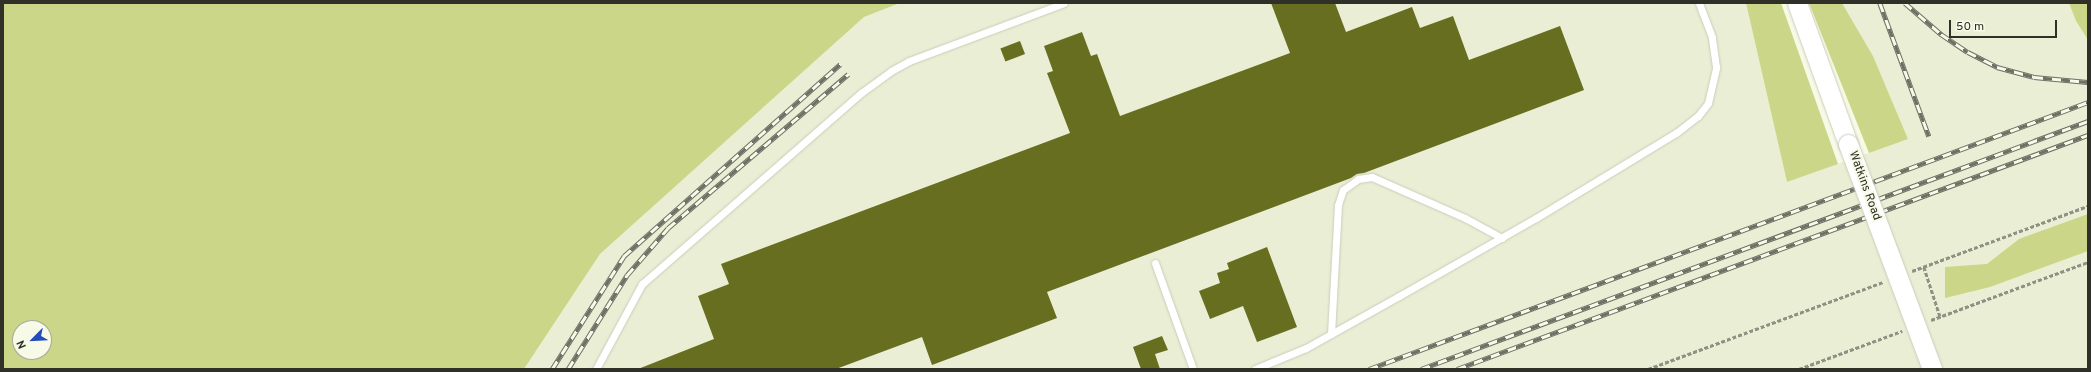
<!DOCTYPE html>
<style>
body{margin:0}
#map{position:relative;width:2091px;height:372px;overflow:hidden;background:#f7fae7;font-family:Overpass,sans-serif}
div>[style]{position:absolute}
.built>*{inset:0;background:#eaeed4}
.green>*{inset:0;background:#ccd688}
.building>*{inset:0;background:#676e20;transform-origin:0 0}
.path>*{height:2.5px;margin-top:-1.25px;transform-origin:0;background:repeating-linear-gradient(90deg,#8e9183 0 4px,transparent 0 6px)}
.roads{filter:drop-shadow(0 0 1px #cacdbb) drop-shadow(0 0 1px #cacdbb)}
.lane>*{height:7px;margin:-3.5px;padding:0 3.5px;transform-origin:3.5px;border-radius:3.5px;background:#fff}
.secondary>*{height:19px;margin:-9.5px;padding:0 9.5px;transform-origin:9.5px;border-radius:9.5px;background:#fff}
.rail>*{height:4.5px;margin-top:-2.25px;transform-origin:0;background:repeating-linear-gradient(90deg,#f7fae7 0 9px,#6e7065 0 18px);box-sizing:border-box;border-block:1px solid #6e7065}
.bridges{filter:drop-shadow(0 0 1px #cacdbb) drop-shadow(0 0 1px #cacdbb)}
.secondary-bridge>*{height:19px;margin:-9.5px;padding:0 9.5px;transform-origin:9.5px;border-radius:9.5px;background:#fff}
span{translate:-50% -50%;white-space:nowrap;text-align:center;line-height:1.15;-webkit-text-stroke:4px #f7fae7;paint-order:stroke}
.street-label{font-size:12px;color:#2f3129}
.frame{position:absolute;inset:0;border:4px solid #2f3129;pointer-events:none}
.north{position:absolute;left:12px;top:320px;width:40px;height:40px;box-sizing:border-box;background:#f7fae7;border:1px solid #a7aa9b;border-radius:50%;rotate:246deg;font-size:11px;font-weight:700;line-height:16px;text-align:center;color:#2f3129}
.north::after{content:'';display:block;margin:auto;width:14px;height:18px;background:#244dbc;clip-path:polygon(50% 0,100% 100%,50% 72%,0 100%)}
.scale{position:absolute;left:1949px;top:20px;width:108px;height:18px;box-sizing:border-box;border:2px solid #2f3129;border-top:0;padding-left:5px;font-size:12px;line-height:14px;white-space:nowrap;color:#2f3129;-webkit-text-stroke:3px #f7fae7;paint-order:stroke}
</style>
<div id="map">
<div class="built">
<div style="clip-path:polygon(900px 3px,1746px 3px,1787px 182px,1908px 139px,1873px 56px,1842px 3px,2069px 3px,2076px 21px,2088px 40px,2088px 369px,524px 369px,600px 254px,864px 17px)"></div>
</div>
<div class="green">
<div style="clip-path:polygon(evenodd,3px 3px,900px 3px,864px 17px,600px 254px,524px 369px,3px 369px,3px 3px,20px 328px,44px 328px,44px 352px,20px 352px,20px 328px)"></div>
<div style="clip-path:polygon(1746px 3px,1781px 3px,1838px 164px,1787px 182px)"></div>
<div style="clip-path:polygon(1809px 3px,1842px 3px,1873px 56px,1908px 139px,1869px 153px)"></div>
<div style="clip-path:polygon(2069px 3px,2088px 3px,2088px 40px,2076px 21px)"></div>
<div style="clip-path:polygon(2088px 214px,2088px 251px,1990px 287px,1945px 298px,1945px 267px,1987px 264px,2019px 239px)"></div>
</div>
<div class="building">
<div style="clip-path:polygon(1271px 3px,1335px 3px,1346px 32px,1412px 7px,1420px 28px,1453px 16px,1469px 60px,1560px 26px,1584px 90px,1364px 173px,1357px 174px,1351px 178px,1047px 292px,1057px 318px,932px 365px,922px 337px,836px 369px,638px 369px,714px 339px,698px 296px,729px 284px,721px 264px,1070px 133px,1047px 73px,1053px 71px,1044px 46px,1082px 32px,1091px 56px,1097px 54px,1120px 116px,1290px 53px)"></div>
<div style="left:1020px;top:41px;width:14px;height:21px;rotate:69deg"></div>
<div style="clip-path:polygon(1267px 247px,1297px 327px,1257px 342px,1243px 306px,1210px 319px,1199px 291px,1220px 283px,1217px 273px,1229px 269px,1227px 263px)"></div>
<div style="clip-path:polygon(1162px 336px,1168px 350px,1155px 354px,1160px 369px,1141px 369px,1133px 347px)"></div>
</div>
<div class="path">
<div style="left:1924px;top:267px;width:52px;rotate:71.9deg"></div>
<div style="left:1912px;top:271px;width:188px;rotate:-20.3deg"></div>
<div style="left:1931px;top:320px;width:167px;rotate:-20.3deg"></div>
<div style="left:1648px;top:369px;width:251px;rotate:-20.3deg"></div>
<div style="left:1799px;top:369px;width:110px;rotate:-20.3deg"></div>
</div>
<div class="roads">
<div class="lane">
<div style="left:1155px;top:263px;width:113px;rotate:70.3deg"></div>
<div style="left:1331px;top:334px;width:129px;rotate:-86.9deg"></div>
<div style="left:1338px;top:205px;width:16px;rotate:-72deg"></div>
<div style="left:1343px;top:190px;width:19px;rotate:-36deg"></div>
<div style="left:1358px;top:179px;width:14px;rotate:-8deg"></div>
<div style="left:1372px;top:177px;width:102px;rotate:23.8deg"></div>
<div style="left:1465px;top:218px;width:42px;rotate:28.4deg"></div>
<div style="left:596px;top:369px;width:97px;rotate:-61.6deg"></div>
<div style="left:642px;top:284px;width:291px;rotate:-41.1deg"></div>
<div style="left:861px;top:93px;width:37px;rotate:-36deg"></div>
<div style="left:891px;top:71px;width:21px;rotate:-29deg"></div>
<div style="left:909px;top:61px;width:165px;rotate:-20.5deg"></div>
<div style="left:1255px;top:369px;width:55px;rotate:-22.4deg"></div>
<div style="left:1306px;top:348px;width:107px;rotate:-29.2deg"></div>
<div style="left:1399px;top:296px;width:158px;rotate:-29.7deg"></div>
<div style="left:1536px;top:218px;width:164px;rotate:-31.3deg"></div>
<div style="left:1676px;top:133px;width:28px;rotate:-38deg"></div>
<div style="left:1698px;top:116px;width:16px;rotate:-52deg"></div>
<div style="left:1708px;top:103px;width:37px;rotate:-77deg"></div>
<div style="left:1716px;top:67px;width:30px;rotate:-98deg"></div>
<div style="left:1712px;top:37px;width:36px;rotate:-111deg"></div>
</div>
<div class="secondary">
<div style="left:1797px;top:3px;width:150px;rotate:70.1deg"></div>
</div>
</div>
<div class="rail">
<div style="left:1880px;top:3px;width:142px;rotate:69.8deg"></div>
<div style="left:1905px;top:3px;width:48px;rotate:40.7deg"></div>
<div style="left:1941px;top:34px;width:32px;rotate:34deg"></div>
<div style="left:1968px;top:52px;width:33px;rotate:27deg"></div>
<div style="left:1997px;top:67px;width:38px;rotate:15deg"></div>
<div style="left:2034px;top:77px;width:54px;rotate:5.3deg"></div>
<div style="left:552px;top:369px;width:134px;rotate:-57.5deg"></div>
<div style="left:624px;top:256px;width:289px;rotate:-41.6deg"></div>
<div style="left:568px;top:369px;width:111px;rotate:-57.9deg"></div>
<div style="left:627px;top:275px;width:62px;rotate:-48.9deg"></div>
<div style="left:668px;top:228px;width:237px;rotate:-40.5deg"></div>
<div style="left:1369px;top:369px;width:767px;rotate:-20.37deg"></div>
<div style="left:1421px;top:369px;width:712px;rotate:-20.4deg"></div>
<div style="left:1457px;top:369px;width:673px;rotate:-20.35deg"></div>
</div>
<div class="bridges">
<div class="secondary-bridge">
<div style="left:1848px;top:144px;width:240px;rotate:69.5deg"></div>
</div>
</div>
<div class="street-label">
<span style="left:1864px;top:186px;rotate:70deg">Watkins Road</span>
</div>
<div class="frame"></div>
<div class="north">N</div>
<div class="scale">50 m</div>
</div>
